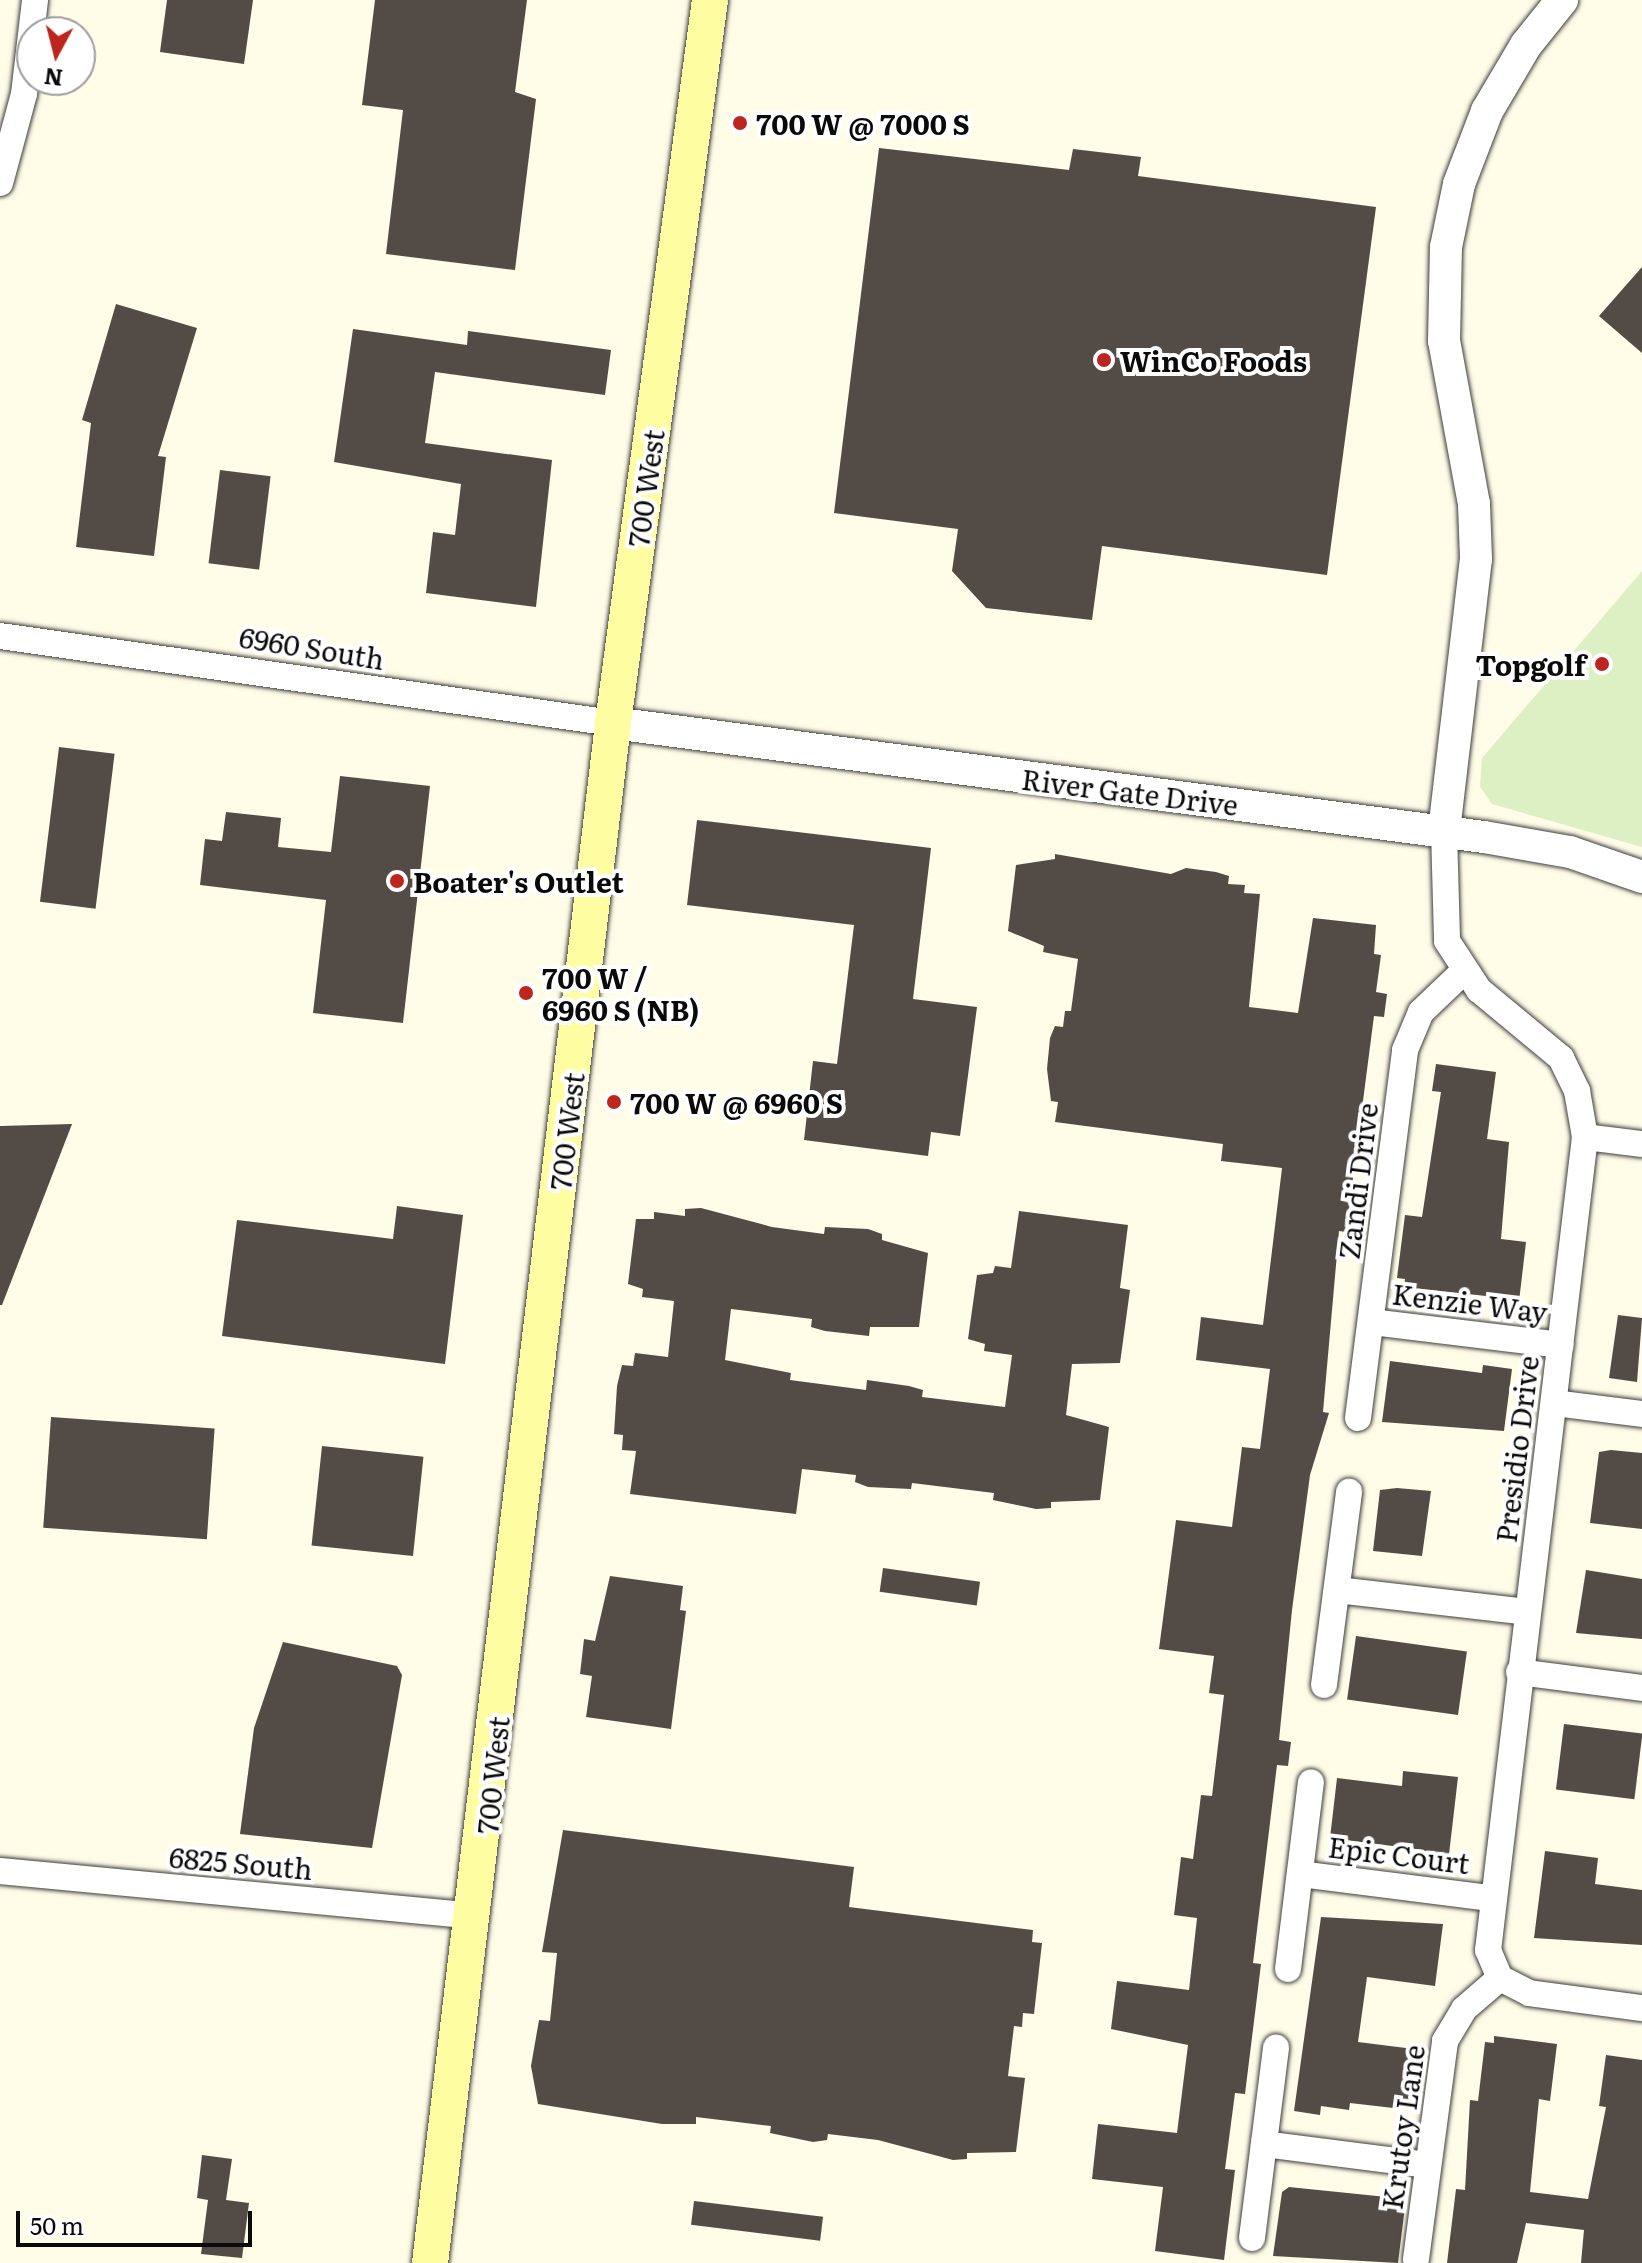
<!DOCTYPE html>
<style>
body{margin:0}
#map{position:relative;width:1642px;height:2263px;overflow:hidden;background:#fffce7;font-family:Literata,serif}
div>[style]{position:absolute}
.pitch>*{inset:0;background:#ddf0c3}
.building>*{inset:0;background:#534c46;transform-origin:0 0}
.roads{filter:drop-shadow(0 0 2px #3d3d3d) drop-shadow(0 0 2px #3d3d3d)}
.minor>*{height:26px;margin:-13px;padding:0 13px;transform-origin:13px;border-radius:13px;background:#fff}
.tertiary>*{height:32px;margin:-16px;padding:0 16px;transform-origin:16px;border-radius:16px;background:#fff}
.secondary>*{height:36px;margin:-18px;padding:0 18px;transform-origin:18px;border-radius:18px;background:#fffda2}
.dots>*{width:22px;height:22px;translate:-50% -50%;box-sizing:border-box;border:4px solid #fff;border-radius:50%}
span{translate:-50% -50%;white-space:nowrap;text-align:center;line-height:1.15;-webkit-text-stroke:8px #fff;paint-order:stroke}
.poi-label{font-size:28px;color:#0a0a0a;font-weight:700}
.left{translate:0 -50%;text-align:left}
.right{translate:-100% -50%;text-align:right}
.street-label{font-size:28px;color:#0a0a0a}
.north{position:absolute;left:16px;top:16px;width:80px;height:80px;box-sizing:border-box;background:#fff;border:2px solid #9d9d9d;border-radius:50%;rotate:187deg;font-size:22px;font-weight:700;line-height:32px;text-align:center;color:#0a0a0a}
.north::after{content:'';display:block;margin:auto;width:28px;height:36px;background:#bd251f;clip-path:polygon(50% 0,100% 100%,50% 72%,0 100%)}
.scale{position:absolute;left:16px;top:2211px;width:236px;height:36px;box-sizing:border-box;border:4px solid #0a0a0a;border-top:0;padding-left:10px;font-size:24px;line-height:28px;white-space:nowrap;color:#0a0a0a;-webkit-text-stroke:6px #fff;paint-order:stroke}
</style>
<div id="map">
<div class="pitch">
<div style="clip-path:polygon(1642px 571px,1642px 847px,1492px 804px,1480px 787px,1482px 758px)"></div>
</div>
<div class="building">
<div style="clip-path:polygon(167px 0,253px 0,244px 64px,160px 52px)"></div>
<div style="clip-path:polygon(375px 0,527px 0,515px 92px,536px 99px,515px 270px,386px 254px,403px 110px,362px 105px)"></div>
<div style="clip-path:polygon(879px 148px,1069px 170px,1073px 149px,1141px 157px,1138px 176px,1376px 207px,1327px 575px,1102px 546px,1092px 620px,986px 608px,952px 571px,958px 529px,834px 513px)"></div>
<div style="clip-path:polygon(1642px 267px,1642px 353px,1599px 316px)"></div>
<div style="clip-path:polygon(116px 304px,197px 328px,158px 456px,166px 457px,154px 556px,76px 547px,91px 423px,82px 420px)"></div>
<div style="clip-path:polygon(353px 329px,467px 345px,468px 331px,611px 350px,605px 395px,435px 372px,425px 443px,552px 460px,536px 607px,426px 593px,433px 532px,455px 535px,461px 484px,334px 462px)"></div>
<div style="left:220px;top:470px;width:51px;height:94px;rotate:7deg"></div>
<div style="left:59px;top:747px;width:56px;height:156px;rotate:7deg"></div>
<div style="clip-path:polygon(340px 776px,430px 786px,403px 1023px,313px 1013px,326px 900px,200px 885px,205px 839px,222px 841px,226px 812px,281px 818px,278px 847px,331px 852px)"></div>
<div style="clip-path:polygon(697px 820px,931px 848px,913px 999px,977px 1007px,960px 1136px,931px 1132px,928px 1156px,804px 1140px,813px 1061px,837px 1064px,854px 925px,687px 905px)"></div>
<div style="clip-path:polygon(1055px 854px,1171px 874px,1186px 868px,1216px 872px,1229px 876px,1228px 884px,1245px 885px,1244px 893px,1260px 894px,1249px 1007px,1298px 1013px,1313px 918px,1376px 925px,1374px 954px,1381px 955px,1376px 992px,1387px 994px,1384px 1017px,1374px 1016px,1346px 1232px,1339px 1231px,1323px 1412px,1329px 1413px,1310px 1475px,1292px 1610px,1279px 1740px,1291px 1742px,1288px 1766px,1277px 1765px,1253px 1963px,1261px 1964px,1258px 1989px,1245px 2094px,1235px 2093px,1225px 2169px,1235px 2170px,1224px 2260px,1155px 2251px,1163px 2187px,1092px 2179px,1098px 2124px,1177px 2133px,1188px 2045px,1111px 2029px,1117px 1981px,1189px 1990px,1197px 1918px,1174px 1915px,1181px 1857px,1193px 1859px,1201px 1795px,1212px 1796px,1224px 1695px,1209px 1693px,1214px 1656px,1159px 1649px,1176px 1520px,1232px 1527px,1242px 1447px,1260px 1449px,1270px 1369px,1196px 1360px,1201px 1317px,1263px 1325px,1282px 1168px,1221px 1161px,1223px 1144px,1055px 1122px,1058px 1102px,1051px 1101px,1047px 1069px,1050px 1038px,1055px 1026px,1063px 1027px,1065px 1011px,1071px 1011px,1078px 959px,1043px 952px,1044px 946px,1008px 931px,1016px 865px,1055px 859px)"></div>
<div style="clip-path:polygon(1436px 1064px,1496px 1072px,1487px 1139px,1509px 1142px,1501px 1239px,1526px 1242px,1518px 1310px,1493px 1307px,1495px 1297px,1404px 1287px,1405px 1279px,1397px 1278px,1405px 1215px,1422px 1217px,1441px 1092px,1432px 1091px)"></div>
<div style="clip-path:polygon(72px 1124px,2px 1305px,0 1305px,0 1126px)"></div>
<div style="clip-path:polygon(397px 1206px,463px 1215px,445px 1364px,222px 1336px,237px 1220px,393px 1239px)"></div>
<div style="clip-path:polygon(701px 1208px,772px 1227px,824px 1234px,825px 1227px,868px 1229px,882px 1234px,882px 1240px,928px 1253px,919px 1327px,870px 1327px,869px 1336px,825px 1331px,811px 1327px,812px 1319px,731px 1309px,725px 1360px,791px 1373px,790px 1380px,866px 1390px,867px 1380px,909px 1386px,923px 1390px,922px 1397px,1005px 1407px,1012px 1355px,984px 1351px,985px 1344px,968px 1339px,977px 1275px,993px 1273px,995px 1266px,1011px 1268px,1019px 1211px,1128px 1225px,1120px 1288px,1130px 1290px,1120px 1363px,1072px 1364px,1066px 1415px,1109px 1427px,1100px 1500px,1051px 1502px,1051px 1508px,1036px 1509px,993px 1500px,994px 1493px,912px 1483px,911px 1489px,868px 1487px,855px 1482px,856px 1475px,802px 1469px,796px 1514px,630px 1494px,636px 1451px,622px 1450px,623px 1435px,614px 1434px,617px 1386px,622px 1365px,633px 1366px,635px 1353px,668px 1357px,674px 1301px,642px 1297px,643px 1289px,628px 1284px,636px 1219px,654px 1219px,654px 1212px,685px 1216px,685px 1209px)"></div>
<div style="clip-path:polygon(1618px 1315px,1642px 1318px,1637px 1382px,1609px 1378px)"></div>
<div style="clip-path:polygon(1390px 1361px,1482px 1373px,1483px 1365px,1512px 1369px,1504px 1431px,1382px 1422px)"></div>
<div style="left:51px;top:1417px;width:164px;height:111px;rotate:4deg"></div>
<div style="left:322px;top:1446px;width:102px;height:100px;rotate:6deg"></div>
<div style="clip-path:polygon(1611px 1450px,1642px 1453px,1642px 1529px,1590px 1523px,1599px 1452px)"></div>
<div style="clip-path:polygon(1397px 1488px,1431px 1491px,1422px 1556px,1373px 1551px,1380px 1490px)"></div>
<div style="left:883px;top:1568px;width:98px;height:24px;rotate:8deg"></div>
<div style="clip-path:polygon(1586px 1570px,1642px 1579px,1642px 1639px,1576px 1633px)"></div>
<div style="clip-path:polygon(610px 1576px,683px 1586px,680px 1610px,686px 1611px,671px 1729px,586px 1717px,592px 1676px,580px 1674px,584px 1639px,595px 1641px)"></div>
<div style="left:1356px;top:1636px;width:112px;height:64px;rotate:8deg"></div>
<div style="clip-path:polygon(283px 1642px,397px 1666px,402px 1675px,372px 1848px,240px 1834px,254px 1728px)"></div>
<div style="left:1564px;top:1724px;width:79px;height:66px;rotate:7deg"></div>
<div style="clip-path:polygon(1403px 1771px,1458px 1777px,1448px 1863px,1423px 1860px,1424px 1850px,1330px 1838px,1337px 1778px,1402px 1786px)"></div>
<div style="clip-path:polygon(563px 1830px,854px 1867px,849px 1907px,1033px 1930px,1032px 1942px,1042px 1943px,1034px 2014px,1023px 2013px,1022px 2027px,1014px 2026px,1008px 2076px,1025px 2078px,1016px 2152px,967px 2153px,967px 2159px,953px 2160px,878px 2140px,828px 2134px,827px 2140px,813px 2142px,770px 2133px,771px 2126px,696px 2117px,696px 2124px,662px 2124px,538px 2104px,531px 2066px,539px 2020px,550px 2021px,557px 1953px,542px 1952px)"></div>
<div style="clip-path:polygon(1545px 1851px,1598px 1858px,1595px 1884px,1642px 1890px,1642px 1945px,1534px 1938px)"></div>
<div style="clip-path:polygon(1321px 1917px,1443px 1924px,1435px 1986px,1367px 1977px,1358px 2042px,1422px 2050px,1416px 2104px,1403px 2102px,1402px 2109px,1350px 2103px,1349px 2110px,1321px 2106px,1320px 2115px,1294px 2111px)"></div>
<div style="clip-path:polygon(1494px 2036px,1557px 2044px,1550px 2101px,1539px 2099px,1530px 2192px,1588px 2199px,1606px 2107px,1599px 2106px,1606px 2055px,1642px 2060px,1642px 2263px,1581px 2263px,1584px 2230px,1526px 2223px,1517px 2263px,1447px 2263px,1456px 2189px,1465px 2190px,1470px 2100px,1478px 2101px,1485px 2042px,1494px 2043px)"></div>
<div style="clip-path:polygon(202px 2155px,232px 2159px,226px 2200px,249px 2203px,242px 2258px,201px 2254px,208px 2200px,197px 2198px)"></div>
<div style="clip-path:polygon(1289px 2187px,1406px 2199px,1398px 2263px,1273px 2256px,1282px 2192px)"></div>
<div style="left:694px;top:2201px;width:130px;height:24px;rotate:7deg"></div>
</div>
<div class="roads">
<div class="minor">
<div style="left:0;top:183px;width:92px;rotate:-74.9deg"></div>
<div style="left:24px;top:94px;width:95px;rotate:-83.3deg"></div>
<div style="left:0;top:636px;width:619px;rotate:8.08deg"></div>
<div style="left:1444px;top:831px;width:110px;rotate:88.4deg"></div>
<div style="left:1447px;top:941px;width:59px;rotate:56.9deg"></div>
<div style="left:1479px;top:990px;width:107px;rotate:39.7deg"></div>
<div style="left:1561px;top:1058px;width:37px;rotate:64deg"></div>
<div style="left:1577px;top:1091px;width:47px;rotate:80.1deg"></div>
<div style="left:1585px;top:1137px;width:819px;rotate:96.8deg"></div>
<div style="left:1488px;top:1950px;width:30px;rotate:67deg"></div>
<div style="left:1500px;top:1978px;width:33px;rotate:27deg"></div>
<div style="left:1529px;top:1993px;width:114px;rotate:7.6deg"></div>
<div style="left:1585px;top:1137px;width:57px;rotate:7deg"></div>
<div style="left:1371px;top:1322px;width:191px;rotate:6.9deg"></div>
<div style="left:1554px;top:1403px;width:89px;rotate:7.1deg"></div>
<div style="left:1358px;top:1418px;width:371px;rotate:-82.7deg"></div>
<div style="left:1405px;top:1050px;width:41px;rotate:-67.2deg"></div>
<div style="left:1421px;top:1012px;width:58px;rotate:-43.6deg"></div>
<div style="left:1337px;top:1590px;width:191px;rotate:6.6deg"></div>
<div style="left:1519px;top:1672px;width:124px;rotate:7.4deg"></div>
<div style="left:1324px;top:1685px;width:195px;rotate:-82.6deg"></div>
<div style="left:0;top:1871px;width:478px;rotate:5.4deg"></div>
<div style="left:1300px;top:1874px;width:193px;rotate:7.2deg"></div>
<div style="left:1288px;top:1969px;width:188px;rotate:-83deg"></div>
<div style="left:1264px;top:2144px;width:165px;rotate:7.3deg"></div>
<div style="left:1252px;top:2238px;width:192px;rotate:-82.8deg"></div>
<div style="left:1416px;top:2259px;width:220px;rotate:-82.4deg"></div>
<div style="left:1445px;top:2041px;width:37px;rotate:-59deg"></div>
<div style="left:1464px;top:2009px;width:48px;rotate:-40.7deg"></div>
</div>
<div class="tertiary">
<div style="left:613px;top:723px;width:878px;rotate:7.46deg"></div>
<div style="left:1484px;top:837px;width:87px;rotate:9.9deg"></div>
<div style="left:1570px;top:852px;width:76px;rotate:19.1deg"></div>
<div style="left:1444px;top:831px;width:274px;rotate:-83.3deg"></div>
<div style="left:1476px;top:559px;width:55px;rotate:-92.1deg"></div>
<div style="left:1474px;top:504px;width:166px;rotate:-100.4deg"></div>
<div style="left:1444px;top:341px;width:94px;rotate:-88.8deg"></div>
<div style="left:1446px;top:247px;width:64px;rotate:-78.3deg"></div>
<div style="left:1459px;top:184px;width:78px;rotate:-69deg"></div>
<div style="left:1487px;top:111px;width:77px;rotate:-59.4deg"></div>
<div style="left:1526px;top:45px;width:58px;rotate:-51.3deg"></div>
</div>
<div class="secondary">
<div style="left:430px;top:2263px;width:1551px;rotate:-83.22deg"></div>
<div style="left:613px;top:723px;width:729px;rotate:-82.36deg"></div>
</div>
</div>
<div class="dots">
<div style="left:740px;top:123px;background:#bd251f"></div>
<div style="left:1104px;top:360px;background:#bd251f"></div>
<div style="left:1602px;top:664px;background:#bd251f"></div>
<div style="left:397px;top:881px;background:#bd251f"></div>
<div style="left:526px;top:993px;background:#bd251f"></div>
<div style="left:614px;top:1102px;background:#bd251f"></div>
</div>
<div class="poi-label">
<span class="left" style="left:756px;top:123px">700 W @ 7000 S</span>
<span class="left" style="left:1120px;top:360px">WinCo Foods</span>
<span class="right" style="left:1586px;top:664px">Topgolf</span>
<span class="left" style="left:413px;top:881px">Boater's Outlet</span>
<span class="left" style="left:542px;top:993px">700 W /<br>6960 S (NB)</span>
<span class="left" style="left:630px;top:1102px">700 W @ 6960 S</span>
</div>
<div class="street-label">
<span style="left:645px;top:488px;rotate:-82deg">700 West</span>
<span style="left:312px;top:647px;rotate:9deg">6960 South</span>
<span style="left:1130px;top:791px;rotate:7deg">River Gate Drive</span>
<span style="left:566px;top:1131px;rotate:-83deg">700 West</span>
<span style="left:1357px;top:1181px;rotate:-83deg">Zandi Drive</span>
<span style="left:1470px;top:1302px;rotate:7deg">Kenzie Way</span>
<span style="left:1516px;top:1449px;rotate:-83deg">Presidio Drive</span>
<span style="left:492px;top:1775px;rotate:-84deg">700 West</span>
<span style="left:1399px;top:1854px;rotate:7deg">Epic Court</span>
<span style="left:241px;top:1862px;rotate:5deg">6825 South</span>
<span style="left:1402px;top:2127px;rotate:-82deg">Krutoy Lane</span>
</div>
<div class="north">N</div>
<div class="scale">50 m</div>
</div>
